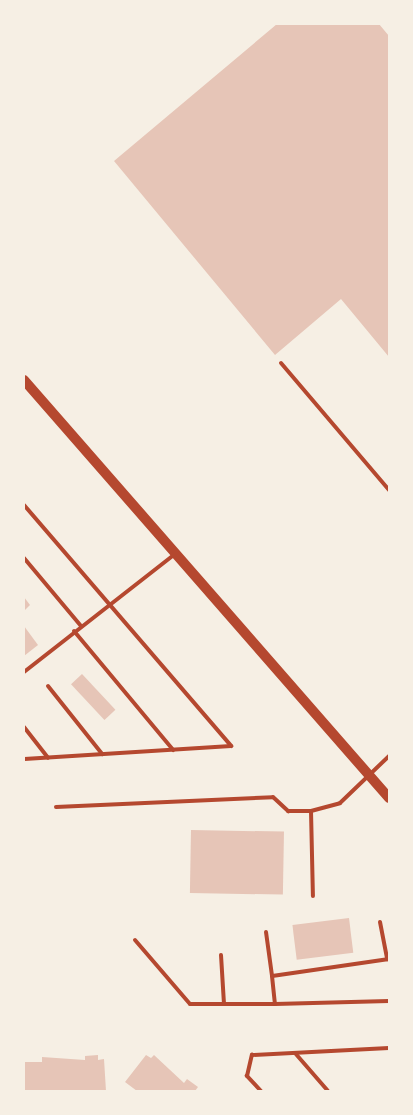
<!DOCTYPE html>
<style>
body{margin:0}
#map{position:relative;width:413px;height:1115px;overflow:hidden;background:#f6efe4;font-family:"Work Sans",sans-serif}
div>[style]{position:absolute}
.building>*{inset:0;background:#e6c5b7;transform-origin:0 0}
.service>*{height:4px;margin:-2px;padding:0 2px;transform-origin:2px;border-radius:2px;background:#b5482f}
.secondary>*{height:10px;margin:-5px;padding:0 5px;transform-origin:5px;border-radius:5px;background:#b5482f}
span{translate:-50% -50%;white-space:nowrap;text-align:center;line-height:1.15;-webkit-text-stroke:4.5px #f6efe4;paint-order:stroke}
.frame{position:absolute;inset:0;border:25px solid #f6efe4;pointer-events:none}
</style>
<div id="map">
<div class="building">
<div style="clip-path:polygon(277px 24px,379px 24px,389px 36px,389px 357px,341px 299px,275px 355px,114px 161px)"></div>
<div style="clip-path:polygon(24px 597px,30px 605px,24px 611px)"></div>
<div style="clip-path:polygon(24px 626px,38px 645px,24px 656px)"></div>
<div style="left:82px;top:674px;width:49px;height:15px;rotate:47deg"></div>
<div style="left:191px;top:830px;width:93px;height:63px;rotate:1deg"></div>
<div style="left:349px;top:918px;width:35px;height:57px;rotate:83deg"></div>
<div style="clip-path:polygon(98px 1055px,98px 1060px,104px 1059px,106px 1091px,24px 1091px,24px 1062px,42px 1062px,42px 1057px,85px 1060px,85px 1056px)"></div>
<div style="clip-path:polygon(146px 1055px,151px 1058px,154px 1055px,184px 1083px,187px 1079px,198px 1087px,195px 1091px,137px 1091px,125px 1082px)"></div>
</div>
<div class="service">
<div style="left:281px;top:363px;width:167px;rotate:49.6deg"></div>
<div style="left:24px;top:505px;width:318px;rotate:49.3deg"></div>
<div style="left:231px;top:746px;width:207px;rotate:176.4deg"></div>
<div style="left:24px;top:558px;width:89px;rotate:50deg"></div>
<div style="left:74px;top:631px;width:155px;rotate:50.2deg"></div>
<div style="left:24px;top:672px;width:190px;rotate:-38deg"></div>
<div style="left:48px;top:686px;width:87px;rotate:51.5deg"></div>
<div style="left:24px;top:727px;width:39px;rotate:52deg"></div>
<div style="left:56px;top:807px;width:217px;rotate:-2.6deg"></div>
<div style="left:273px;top:797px;width:21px;rotate:43deg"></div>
<div style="left:288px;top:811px;width:23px"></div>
<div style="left:311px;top:811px;width:30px;rotate:-15deg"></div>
<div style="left:340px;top:803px;width:68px;rotate:-43.8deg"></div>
<div style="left:311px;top:811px;width:85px;rotate:88.7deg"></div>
<div style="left:380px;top:922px;width:38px;rotate:79deg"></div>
<div style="left:266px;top:932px;width:44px;rotate:82.2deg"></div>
<div style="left:135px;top:940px;width:84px;rotate:49.3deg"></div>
<div style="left:190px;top:1004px;width:85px"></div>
<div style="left:221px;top:955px;width:49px;rotate:86.5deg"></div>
<div style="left:389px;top:959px;width:118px;rotate:171.7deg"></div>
<div style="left:272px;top:976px;width:28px;rotate:84deg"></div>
<div style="left:275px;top:1004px;width:114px;rotate:-1.5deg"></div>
<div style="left:295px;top:1053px;width:50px;rotate:49deg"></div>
<div style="left:261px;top:1091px;width:21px;rotate:-133deg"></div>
<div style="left:247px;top:1076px;width:22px;rotate:-77deg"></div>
<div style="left:252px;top:1055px;width:137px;rotate:-2.9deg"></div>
</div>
<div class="secondary">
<div style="left:24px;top:380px;width:555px;rotate:48.87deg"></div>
</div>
<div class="frame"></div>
</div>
